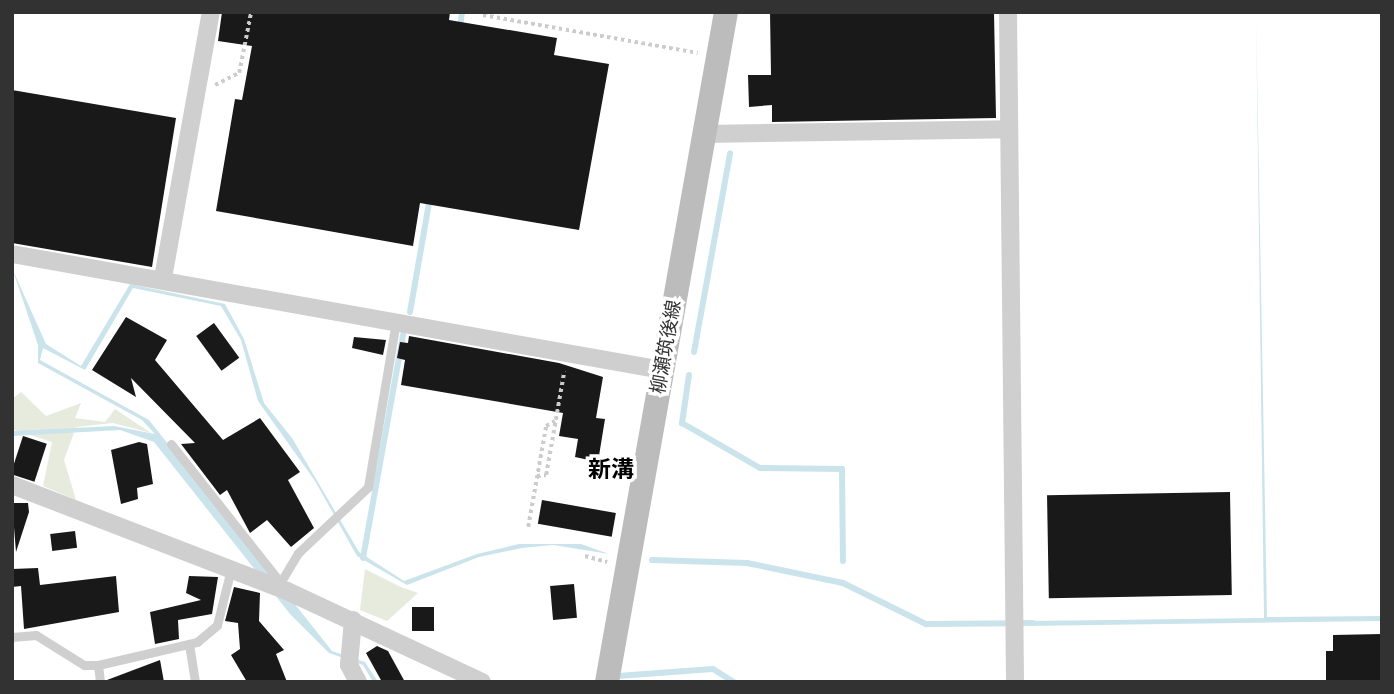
<!DOCTYPE html>
<meta charset="utf-8">
<style>
body{margin:0}
#map{position:relative;width:1394px;height:694px;overflow:hidden;background:#fff;font-family:"Work Sans","Noto Sans JP",sans-serif}
div>[style]{position:absolute}
.green>*{inset:0;background:#e7ebde}
.water>*{inset:0;background:#cbe4eb}
.stream>*{height:6px;margin:-3px;padding:0 3px;transform-origin:3px;border-radius:3px;background:#cbe4eb}
.building>*{inset:0;background:#191919;transform-origin:0 0}
.path>*{height:3.5px;margin-top:-1.75px;transform-origin:0;background:repeating-linear-gradient(90deg,#ccc 0 3.5px,transparent 0 7px)}
.lane>*{height:9px;margin:-4.5px;padding:0 4.5px;transform-origin:4.5px;border-radius:4.5px;background:#cfcfcf}
.street>*{height:18px;margin:-9px;padding:0 9px;transform-origin:9px;border-radius:9px;background:#cfcfcf}
.secondary>*{height:24px;margin:-12px;padding:0 12px;transform-origin:12px;border-radius:12px;background:#bcbcbc}
span{translate:-50% -50%;white-space:nowrap;text-align:center;line-height:1.15;-webkit-text-stroke:7px #fff;paint-order:stroke}
.street-label{font-size:19px;color:#323232}
.quarter-label{font-size:23px;color:#000;font-weight:700}
.frame{position:absolute;inset:0;border:14px solid #323232;pointer-events:none}
</style>
<div id="map">
<div class="green">
<div style="clip-path:polygon(21px 392px,46px 416px,81px 403px,75px 418px,105px 422px,115px 409px,151px 433px,113px 423px,76px 427px,64px 460px,76px 500px,43px 486px,52px 442px,12px 429px,12px 399px)"></div>
<div style="clip-path:polygon(365px 569px,401px 587px,418px 593px,387px 621px,360px 610px)"></div>
</div>
<div class="water">
<div style="clip-path:polygon(1256px 12px,1267px 617px,1382px 616px,1382px 621px,1027px 626px,1028px 621px,1264px 618px)"></div>
<div style="clip-path:polygon(12px 268px,46px 344px,81px 366px,130px 284px,225px 304px,244px 339px,264px 403px,292px 438px,359px 552px,404px 581px,477px 554px,519px 544px,581px 544px,609px 554px,553px 545px,522px 548px,479px 557px,407px 585px,357px 556px,315px 481px,258px 401px,241px 340px,221px 306px,133px 288px,85px 370px,43px 348px,40px 360px,149px 420px,332px 651px,365px 662px,378px 682px,373px 682px,363px 665px,329px 653px,290px 614px,154px 442px,120px 430px,12px 436px,12px 431px,114px 426px,155px 434px,142px 420px,38px 363px,38px 345px)"></div>
</div>
<div class="stream">
<div style="left:460px;top:28px;width:16px;rotate:-83deg"></div>
<div style="left:410px;top:312px;width:117px;rotate:-80.1deg"></div>
<div style="left:694px;top:352px;width:202px;rotate:-79.7deg"></div>
<div style="left:689px;top:375px;width:49px;rotate:98.3deg"></div>
<div style="left:682px;top:423px;width:90px;rotate:30deg"></div>
<div style="left:760px;top:468px;width:82px;rotate:0.7deg"></div>
<div style="left:842px;top:469px;width:92px;rotate:89.4deg"></div>
<div style="left:363px;top:558px;width:227px;rotate:-79.8deg"></div>
<div style="left:652px;top:560px;width:95px;rotate:1.8deg"></div>
<div style="left:747px;top:563px;width:98px;rotate:11.8deg"></div>
<div style="left:843px;top:583px;width:93px;rotate:26.3deg"></div>
<div style="left:926px;top:624px;width:107px;rotate:-0.5deg"></div>
<div style="left:618px;top:676px;width:95px;rotate:-4.2deg"></div>
<div style="left:713px;top:669px;width:25px;rotate:32deg"></div>
</div>
<div class="building">
<div style="clip-path:polygon(222px 12px,450px 12px,449px 20px,557px 38px,554px 55px,609px 64px,579px 230px,420px 203px,413px 246px,216px 211px,235px 99px,242px 100px,252px 46px,218px 41px)"></div>
<div style="clip-path:polygon(770px 12px,994px 12px,996px 118px,772px 122px,772px 105px,749px 107px,748px 75px,771px 75px)"></div>
<div style="clip-path:polygon(12px 90px,176px 118px,152px 267px,12px 243px)"></div>
<div style="clip-path:polygon(126px 317px,167px 340px,155px 360px,223px 440px,260px 418px,300px 472px,288px 480px,314px 528px,291px 547px,267px 520px,250px 533px,227px 490px,220px 495px,181px 444px,195px 443px,131px 378px,136px 397px,92px 370px)"></div>
<div style="left:214px;top:323px;width:43px;height:22px;rotate:54deg"></div>
<div style="clip-path:polygon(409px 336px,559px 363px,603px 377px,596px 418px,605px 419px,598px 462px,575px 457px,578px 439px,559px 436px,563px 413px,401px 385px,405px 360px,397px 358px,400px 342px,408px 343px)"></div>
<div style="clip-path:polygon(354px 337px,386px 340px,383px 355px,352px 348px)"></div>
<div style="left:23px;top:436px;width:25px;height:40px;rotate:18deg"></div>
<div style="clip-path:polygon(139px 442px,147px 444px,153px 484px,137px 488px,138px 499px,121px 504px,111px 450px)"></div>
<div style="left:1230px;top:492px;width:103px;height:183px;rotate:89deg"></div>
<div style="left:542px;top:500px;width:75px;height:24px;rotate:10deg"></div>
<div style="clip-path:polygon(12px 503px,28px 503px,29px 512px,16px 552px)"></div>
<div style="left:75px;top:531px;width:17px;height:25px;rotate:83deg"></div>
<div style="clip-path:polygon(38px 568px,40px 585px,116px 576px,119px 612px,24px 629px,21px 586px,12px 587px,12px 569px)"></div>
<div style="clip-path:polygon(189px 576px,218px 577px,212px 614px,178px 620px,179px 639px,155px 644px,150px 612px,201px 600px,186px 593px)"></div>
<div style="left:574px;top:584px;width:34px;height:24px;rotate:85deg"></div>
<div style="clip-path:polygon(234px 587px,260px 593px,259px 621px,284px 650px,276px 654px,287px 682px,247px 682px,231px 655px,240px 649px,238px 623px,225px 621px)"></div>
<div style="left:412px;top:607px;width:22px;height:24px"></div>
<div style="clip-path:polygon(1382px 634px,1382px 682px,1326px 682px,1326px 651px,1333px 651px,1333px 635px)"></div>
<div style="clip-path:polygon(377px 646px,388px 651px,405px 682px,382px 682px,366px 653px)"></div>
<div style="clip-path:polygon(160px 660px,164px 682px,107px 682px,107px 680px)"></div>
</div>
<div class="path">
<div style="left:483px;top:15px;width:218px;rotate:10deg"></div>
<div style="left:215px;top:85px;width:27px;rotate:-27deg"></div>
<div style="left:239px;top:73px;width:62px;rotate:-78.9deg"></div>
<div style="left:537px;top:476px;width:9px;rotate:-6deg"></div>
<div style="left:546px;top:475px;width:105px;rotate:-80.1deg"></div>
<div style="left:528px;top:527px;width:103px;rotate:-79.9deg"></div>
<div style="left:546px;top:426px;width:10px;rotate:-29deg"></div>
<div style="left:585px;top:556px;width:23px;rotate:15deg"></div>
</div>
<div class="lane">
<div style="left:171px;top:444px;width:181px;rotate:51.7deg"></div>
<div style="left:280px;top:583px;width:35px;rotate:-59deg"></div>
<div style="left:298px;top:553px;width:96px;rotate:-43.3deg"></div>
<div style="left:368px;top:487px;width:168px;rotate:-80.4deg"></div>
<div style="left:12px;top:637px;width:24px;rotate:-5deg"></div>
<div style="left:36px;top:635px;width:57px;rotate:32deg"></div>
<div style="left:84px;top:665px;width:14px"></div>
<div style="left:98px;top:665px;width:102px;rotate:-13.1deg"></div>
<div style="left:197px;top:642px;width:26px;rotate:-40deg"></div>
<div style="left:217px;top:625px;width:58px;rotate:-76deg"></div>
<div style="left:189px;top:644px;width:38px;rotate:81deg"></div>
<div style="left:98px;top:665px;width:17px;rotate:83deg"></div>
</div>
<div class="street">
<div style="left:1008px;top:12px;width:670px;rotate:89.4deg"></div>
<div style="left:704px;top:134px;width:305px;rotate:-0.9deg"></div>
<div style="left:12px;top:254px;width:660px;rotate:10.12deg"></div>
<div style="left:163px;top:278px;width:270px;rotate:-79.8deg"></div>
<div style="left:12px;top:485px;width:295px;rotate:21.1deg"></div>
<div style="left:287px;top:591px;width:215px;rotate:25deg"></div>
<div style="left:353px;top:620px;width:45px;rotate:95.1deg"></div>
<div style="left:349px;top:665px;width:19px;rotate:62deg"></div>
</div>
<div class="secondary">
<div style="left:607px;top:682px;width:680px;rotate:-79.93deg"></div>
</div>
<div class="street-label">
<span style="left:666px;top:347px;rotate:-80deg">柳瀬筑後線</span>
</div>
<div class="quarter-label">
<span style="left:611px;top:470px">新溝</span>
</div>
<div class="frame"></div>
</div>
